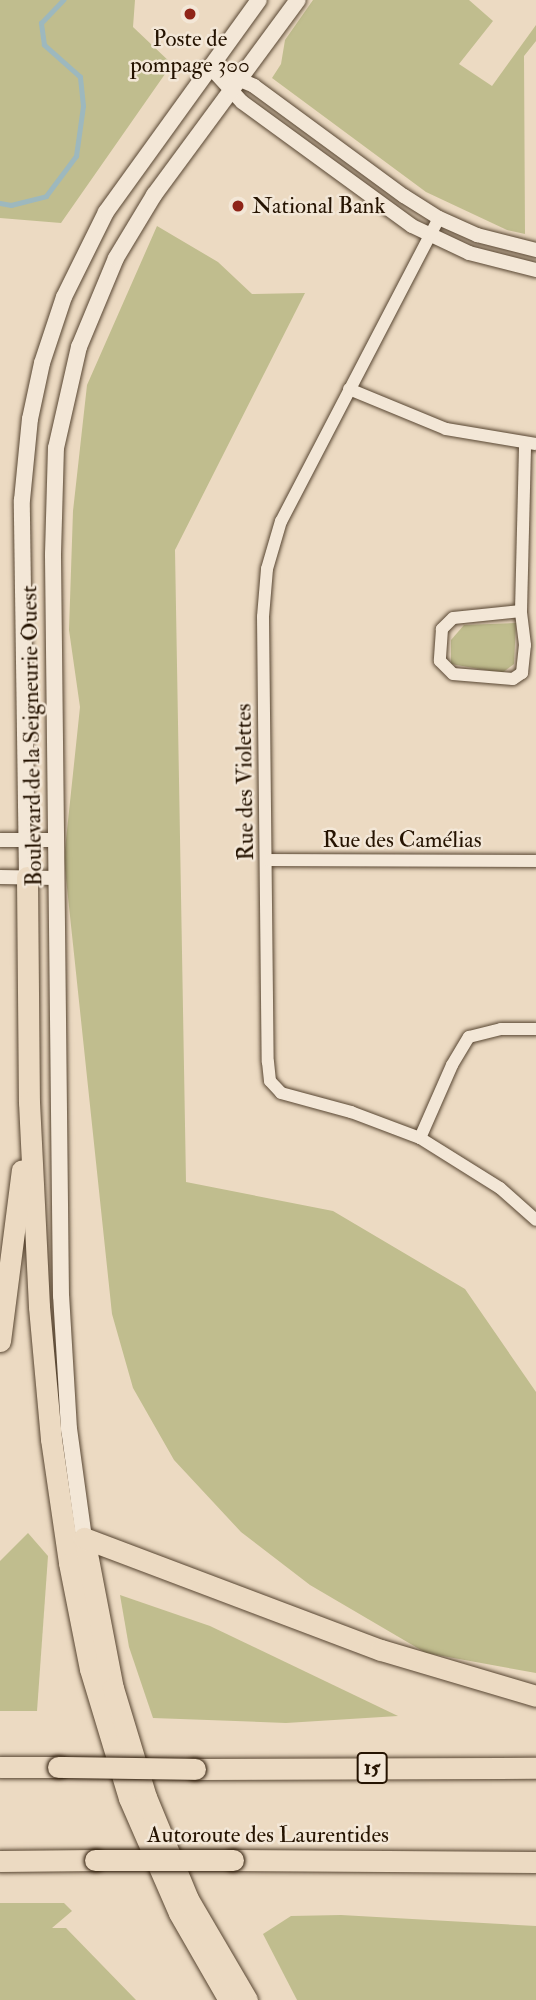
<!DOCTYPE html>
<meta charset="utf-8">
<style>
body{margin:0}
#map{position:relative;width:536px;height:2000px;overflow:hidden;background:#ecdac2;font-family:"IM FELL Double Pica",serif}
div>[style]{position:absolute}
.green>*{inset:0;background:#c0bd8e}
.stream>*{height:4.5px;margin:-2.25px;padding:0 2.25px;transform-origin:2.25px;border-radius:2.25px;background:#9db8be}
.roads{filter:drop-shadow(0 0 2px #574531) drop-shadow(0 0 2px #574531)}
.minor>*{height:12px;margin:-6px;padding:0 6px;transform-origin:6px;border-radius:6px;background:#f3e7d7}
.tertiary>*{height:14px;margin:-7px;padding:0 7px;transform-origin:7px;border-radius:7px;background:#f3e7d7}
.secondary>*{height:16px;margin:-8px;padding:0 8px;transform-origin:8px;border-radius:8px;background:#f3e7d7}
.motorway>*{height:21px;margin:-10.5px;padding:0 10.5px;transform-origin:10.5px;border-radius:10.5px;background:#ecdac2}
.bridges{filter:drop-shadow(0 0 2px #251301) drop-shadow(0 0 2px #251301)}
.motorway-bridge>*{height:21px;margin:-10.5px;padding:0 10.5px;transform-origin:10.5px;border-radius:10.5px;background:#ecdac2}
.dots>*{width:19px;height:19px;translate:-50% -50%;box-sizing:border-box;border:4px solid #f3e7d7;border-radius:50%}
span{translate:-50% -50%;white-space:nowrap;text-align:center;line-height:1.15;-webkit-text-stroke:5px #f3e7d7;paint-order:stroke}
.shield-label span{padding:2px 5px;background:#f3e7d7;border:2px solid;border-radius:5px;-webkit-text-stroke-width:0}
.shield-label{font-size:21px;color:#251301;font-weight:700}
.poi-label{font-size:23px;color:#251301}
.left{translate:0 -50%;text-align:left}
.street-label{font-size:23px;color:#251301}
</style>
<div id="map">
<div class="green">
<div style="clip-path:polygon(0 0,135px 0,133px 27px,172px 64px,61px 223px,0 218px)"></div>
<div style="clip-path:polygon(313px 0,469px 0,493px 21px,459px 64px,492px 86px,536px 25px,536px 41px,524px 56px,525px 234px,507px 230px,426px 192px,272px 78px,281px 64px,285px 40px)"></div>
<div style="clip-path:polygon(157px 226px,218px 262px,252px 294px,305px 293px,175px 550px,186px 1182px,333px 1211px,465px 1289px,536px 1392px,536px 1673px,426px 1653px,310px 1585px,241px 1532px,174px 1460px,133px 1388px,112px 1314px,64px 859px,80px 707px,69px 630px,73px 511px,87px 385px)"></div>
<div style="clip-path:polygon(516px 623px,514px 664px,502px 673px,451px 664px,451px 640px,464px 625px)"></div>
<div style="clip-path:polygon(28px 1533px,48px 1556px,37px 1711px,0 1711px,0 1561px)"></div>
<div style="clip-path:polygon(120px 1595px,210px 1626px,398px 1716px,286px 1723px,153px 1718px,129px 1647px)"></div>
<div style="clip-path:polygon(0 1903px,64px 1903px,72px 1911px,52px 1928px,66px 1928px,136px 2000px,0 2000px)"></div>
<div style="clip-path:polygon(341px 1915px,536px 1926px,536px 2000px,297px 2000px,263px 1934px,291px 1916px)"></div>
</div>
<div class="stream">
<div style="left:0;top:203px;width:11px;rotate:10deg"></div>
<div style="left:11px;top:205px;width:36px;rotate:-14deg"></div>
<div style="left:46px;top:196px;width:50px;rotate:-53.1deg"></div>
<div style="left:76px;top:156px;width:50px;rotate:-82deg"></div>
<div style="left:83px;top:106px;width:29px;rotate:-96deg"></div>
<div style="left:80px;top:77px;width:48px;rotate:-138.4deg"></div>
<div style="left:44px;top:45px;width:22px;rotate:-98deg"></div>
<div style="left:41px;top:23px;width:32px;rotate:-46deg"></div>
</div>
<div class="roads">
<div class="minor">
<div style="left:439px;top:218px;width:342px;rotate:117.5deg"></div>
<div style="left:281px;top:521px;width:50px;rotate:106.3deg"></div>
<div style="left:267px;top:569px;width:48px;rotate:94.8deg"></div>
<div style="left:263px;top:617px;width:445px;rotate:89.4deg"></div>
<div style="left:268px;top:1062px;width:19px;rotate:84deg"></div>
<div style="left:270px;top:1081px;width:16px;rotate:47deg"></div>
<div style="left:281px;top:1093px;width:73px;rotate:15.2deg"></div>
<div style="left:351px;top:1112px;width:74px;rotate:20.6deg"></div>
<div style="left:420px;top:1138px;width:94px;rotate:32deg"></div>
<div style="left:500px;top:1188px;width:48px;rotate:41.6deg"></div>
<div style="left:349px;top:389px;width:105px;rotate:22.4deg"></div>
<div style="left:446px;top:429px;width:91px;rotate:9.5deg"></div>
<div style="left:521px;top:611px;width:68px;rotate:174.1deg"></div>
<div style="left:453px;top:618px;width:16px;rotate:135deg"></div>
<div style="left:442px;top:629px;width:32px;rotate:94deg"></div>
<div style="left:440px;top:661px;width:18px;rotate:45deg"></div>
<div style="left:453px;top:674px;width:60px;rotate:4.8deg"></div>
<div style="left:513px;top:679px;width:11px;rotate:-34deg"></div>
<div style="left:522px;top:673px;width:28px;rotate:-84deg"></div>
<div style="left:525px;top:645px;width:34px;rotate:-97deg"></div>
<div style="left:521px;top:611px;width:167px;rotate:-88.6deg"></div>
<div style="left:268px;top:860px;width:268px;rotate:0.2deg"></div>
<div style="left:420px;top:1138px;width:80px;rotate:-66.3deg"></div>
<div style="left:452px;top:1065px;width:33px;rotate:-59deg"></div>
<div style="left:469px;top:1037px;width:33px;rotate:-14deg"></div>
<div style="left:501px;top:1029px;width:35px"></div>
</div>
<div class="tertiary">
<div style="left:210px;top:67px;width:47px;rotate:47.6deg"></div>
<div style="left:242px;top:102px;width:210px;rotate:36.1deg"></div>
<div style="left:412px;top:226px;width:63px;rotate:25.3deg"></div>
<div style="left:469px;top:253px;width:69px;rotate:14.2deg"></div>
<div style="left:231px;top:76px;width:25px;rotate:23deg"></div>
<div style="left:254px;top:86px;width:186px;rotate:36.3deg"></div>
<div style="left:404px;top:196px;width:41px;rotate:32.2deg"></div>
<div style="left:439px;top:218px;width:42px;rotate:24.1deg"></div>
<div style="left:477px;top:235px;width:61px;rotate:14.3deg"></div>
<div style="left:0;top:840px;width:56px"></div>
<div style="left:0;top:877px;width:57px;rotate:1deg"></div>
</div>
<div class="secondary">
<div style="left:27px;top:877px;width:377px;rotate:-90.8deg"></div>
<div style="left:22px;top:500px;width:81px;rotate:-84.4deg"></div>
<div style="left:30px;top:419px;width:57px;rotate:-77.9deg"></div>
<div style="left:42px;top:363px;width:70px;rotate:-71.6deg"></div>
<div style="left:64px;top:297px;width:95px;rotate:-63.7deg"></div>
<div style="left:106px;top:212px;width:261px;rotate:-54.2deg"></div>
<div style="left:84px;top:1538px;width:110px;rotate:-97.8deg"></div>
<div style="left:69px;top:1429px;width:133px;rotate:-93.4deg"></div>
<div style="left:61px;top:1296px;width:742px;rotate:-90.62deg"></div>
<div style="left:53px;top:554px;width:106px;rotate:-88.4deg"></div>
<div style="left:56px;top:448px;width:104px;rotate:-77.2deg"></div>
<div style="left:79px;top:347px;width:96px;rotate:-67.4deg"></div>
<div style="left:116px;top:258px;width:74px;rotate:-58.9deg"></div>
<div style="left:154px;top:195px;width:242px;rotate:-53.6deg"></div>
</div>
<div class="motorway">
<div style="left:27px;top:877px;width:225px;rotate:89.5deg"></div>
<div style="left:29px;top:1102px;width:205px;rotate:87.2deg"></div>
<div style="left:39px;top:1307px;width:133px;rotate:84.8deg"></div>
<div style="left:51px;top:1439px;width:125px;rotate:81.7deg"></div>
<div style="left:69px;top:1563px;width:108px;rotate:78.8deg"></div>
<div style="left:90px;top:1669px;width:135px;rotate:73.2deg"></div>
<div style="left:129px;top:1798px;width:125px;rotate:66.5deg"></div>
<div style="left:179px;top:1913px;width:100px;rotate:60.1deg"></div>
<div style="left:0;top:1341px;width:172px;rotate:-82.7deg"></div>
<div style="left:84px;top:1538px;width:153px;rotate:79.1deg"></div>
<div style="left:113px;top:1688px;width:114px;rotate:73.2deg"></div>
<div style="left:146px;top:1797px;width:110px;rotate:67.6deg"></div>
<div style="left:188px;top:1899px;width:117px;rotate:59.7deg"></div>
<div style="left:84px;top:1538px;width:317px;rotate:20.7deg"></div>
<div style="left:381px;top:1650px;width:162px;rotate:16.5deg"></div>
<div style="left:0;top:1767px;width:58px"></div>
<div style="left:195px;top:1769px;width:341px;rotate:-0.2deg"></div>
<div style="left:233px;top:1860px;width:303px;rotate:0.4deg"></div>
<div style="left:0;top:1861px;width:95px;rotate:-0.6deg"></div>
</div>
</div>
<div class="bridges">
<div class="motorway-bridge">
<div style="left:58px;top:1767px;width:137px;rotate:0.8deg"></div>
<div style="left:95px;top:1860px;width:138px"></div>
</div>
</div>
<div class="dots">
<div style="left:190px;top:14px;background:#8f2418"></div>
<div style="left:238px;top:206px;background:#8f2418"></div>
</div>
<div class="shield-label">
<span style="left:372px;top:1768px">15</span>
</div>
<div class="poi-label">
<span style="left:190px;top:52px">Poste de<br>pompage 300</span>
<span class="left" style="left:252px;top:206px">National Bank</span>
</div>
<div class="street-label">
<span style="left:32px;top:736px;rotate:-91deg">Boulevard de la Seigneurie Ouest</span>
<span style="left:245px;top:782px;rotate:-91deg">Rue des Violettes</span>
<span style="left:402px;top:840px">Rue des Camélias</span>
<span style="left:268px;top:1835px">Autoroute des Laurentides</span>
</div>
</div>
